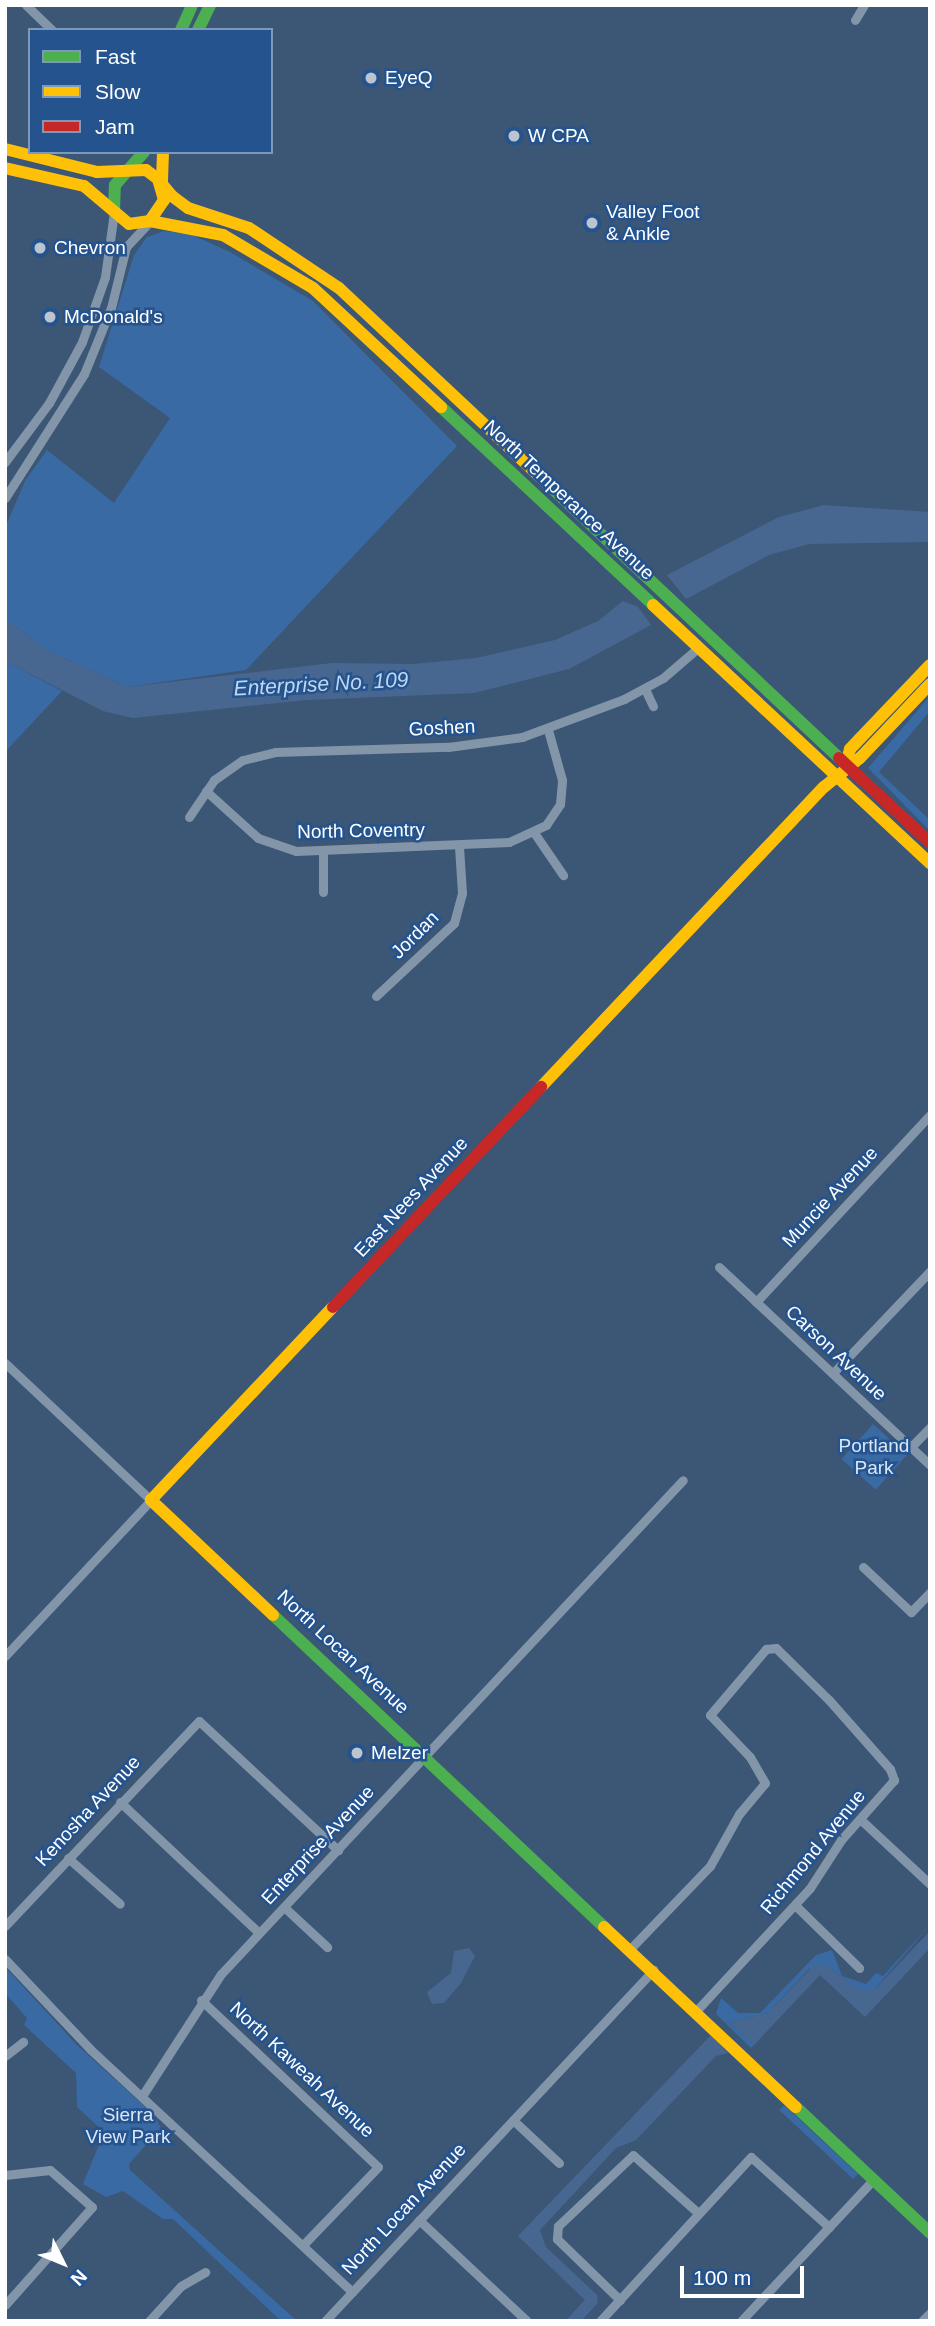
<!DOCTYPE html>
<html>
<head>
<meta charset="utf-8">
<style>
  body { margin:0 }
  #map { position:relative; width:935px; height:2326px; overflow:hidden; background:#3c5676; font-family:Arial,sans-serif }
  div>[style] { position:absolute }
  .green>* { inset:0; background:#396aa4; transform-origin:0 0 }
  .water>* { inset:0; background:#476790 }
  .street>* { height:9px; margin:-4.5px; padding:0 4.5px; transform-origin:4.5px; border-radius:4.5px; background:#8396a9 }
  .fast>* { height:12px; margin:-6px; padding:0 6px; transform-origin:6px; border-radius:6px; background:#4caf50 }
  .slow>* { height:12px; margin:-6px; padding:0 6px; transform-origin:6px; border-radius:6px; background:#ffc107 }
  .jam>* { height:12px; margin:-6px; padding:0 6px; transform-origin:6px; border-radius:6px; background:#c62828 }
  .dots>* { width:19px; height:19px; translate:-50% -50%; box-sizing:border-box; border:4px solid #24538e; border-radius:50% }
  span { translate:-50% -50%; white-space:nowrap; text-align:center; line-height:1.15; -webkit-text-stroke:5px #24538e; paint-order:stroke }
  .poi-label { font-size:19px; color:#fff }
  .left { translate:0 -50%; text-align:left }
  .street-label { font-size:19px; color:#fff }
  .park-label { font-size:19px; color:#d9e7f8 }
  .water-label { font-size:21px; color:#c0d7f2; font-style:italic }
  .frame { position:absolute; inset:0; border:7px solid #fff; pointer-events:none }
  .legend { position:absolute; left:28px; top:28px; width:245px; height:126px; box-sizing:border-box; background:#24538e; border:2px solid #7c98bb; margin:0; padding:9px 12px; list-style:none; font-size:21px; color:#fff }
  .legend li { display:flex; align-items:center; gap:14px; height:35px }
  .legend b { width:35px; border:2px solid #7c98bb }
  .north { position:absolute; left:28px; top:2228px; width:70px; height:70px; -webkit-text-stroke:5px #24538e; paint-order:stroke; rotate:133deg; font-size:19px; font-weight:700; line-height:28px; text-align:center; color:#fff }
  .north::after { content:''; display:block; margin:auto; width:24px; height:32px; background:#fff; clip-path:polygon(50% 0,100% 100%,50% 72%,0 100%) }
  .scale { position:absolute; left:680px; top:2266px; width:124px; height:32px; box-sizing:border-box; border:4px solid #fff; border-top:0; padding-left:9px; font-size:21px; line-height:24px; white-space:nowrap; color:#fff; -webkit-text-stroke:5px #24538e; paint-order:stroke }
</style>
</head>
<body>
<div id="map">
  <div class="green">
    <i style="clip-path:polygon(164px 231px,190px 234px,230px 252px,313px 301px,457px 446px,246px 670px,127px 687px,48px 651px,5px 619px,5px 528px,25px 481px,47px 450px,114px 503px,170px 418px,99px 367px,134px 255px,147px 237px)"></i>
    <i style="clip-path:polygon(5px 661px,62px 691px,5px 752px)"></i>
    <i style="clip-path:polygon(930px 696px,930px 711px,879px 772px,930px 820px,930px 831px,868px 768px)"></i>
    <i style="left:873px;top:1424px;width:46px;height:47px;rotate:42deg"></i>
    <i style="clip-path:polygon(930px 1925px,875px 1989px,857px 1989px,828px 1966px,809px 1969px,768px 2013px,730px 2022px,754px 2045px,751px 2048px,716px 2014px,721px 1998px,738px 2013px,760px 2013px,816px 1955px,832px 1950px,842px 1976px,866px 1984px,876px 1973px,883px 1976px)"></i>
    <i style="clip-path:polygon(5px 1967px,77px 2045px,153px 2114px,161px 2128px,129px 2164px,130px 2170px,297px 2321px,281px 2321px,173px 2219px,163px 2219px,123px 2191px,106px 2197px,83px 2184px,104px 2132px,77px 2107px,76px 2073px,24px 2025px,27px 2018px,5px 1993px)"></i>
    <i style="left:784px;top:2105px;width:101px;height:7px;rotate:43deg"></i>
  </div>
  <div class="water">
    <i style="clip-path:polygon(824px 505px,930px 512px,930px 542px,809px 544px,769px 555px,686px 599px,667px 575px,779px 517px)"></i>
    <i style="clip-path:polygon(623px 601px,638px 607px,651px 625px,569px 669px,474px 693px,307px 700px,133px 718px,103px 711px,5px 661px,5px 619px,48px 651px,127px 687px,332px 663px,413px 664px,476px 658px,555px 640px,598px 621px)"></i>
    <i style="clip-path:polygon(930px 1931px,930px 1948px,865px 2017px,820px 1975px,754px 2045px,730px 2022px,768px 2013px,815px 1964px,828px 1966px,857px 1989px,875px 1989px)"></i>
    <i style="clip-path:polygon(469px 1948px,475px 1956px,461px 1983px,444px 2003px,432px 2004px,427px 1992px,451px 1973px,454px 1951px)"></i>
    <i style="clip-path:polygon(711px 2035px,728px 2053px,716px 2056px,636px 2140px,616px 2148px,540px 2230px,546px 2247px,597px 2295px,598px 2303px,581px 2321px,565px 2321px,585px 2300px,518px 2236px)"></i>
  </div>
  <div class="street">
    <i style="left:26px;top:5px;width:36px;rotate:44deg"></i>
    <i style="left:855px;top:20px;width:17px;rotate:-59deg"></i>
    <i style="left:5px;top:462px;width:74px;rotate:-53.3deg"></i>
    <i style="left:49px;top:403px;width:69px;rotate:-61.6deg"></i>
    <i style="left:82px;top:342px;width:69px;rotate:-70.5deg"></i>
    <i style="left:105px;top:277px;width:66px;rotate:-82.1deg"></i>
    <i style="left:5px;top:498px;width:147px;rotate:-57.5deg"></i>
    <i style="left:84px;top:374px;width:71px;rotate:-67.8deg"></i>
    <i style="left:111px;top:308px;width:63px;rotate:-76.2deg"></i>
    <i style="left:126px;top:247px;width:35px;rotate:-47deg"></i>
    <i style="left:645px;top:689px;width:19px;rotate:65deg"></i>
    <i style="left:206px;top:791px;width:70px;rotate:42.1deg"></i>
    <i style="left:258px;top:838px;width:40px;rotate:18.9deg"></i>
    <i style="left:296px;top:851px;width:213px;rotate:-2.4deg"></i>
    <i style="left:509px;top:842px;width:41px;rotate:-24.7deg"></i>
    <i style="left:546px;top:825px;width:25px;rotate:-56deg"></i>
    <i style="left:560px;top:804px;width:24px;rotate:-85deg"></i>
    <i style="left:562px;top:780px;width:52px;rotate:-105.6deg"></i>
    <i style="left:189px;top:817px;width:45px;rotate:-56deg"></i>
    <i style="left:214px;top:780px;width:35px;rotate:-35deg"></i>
    <i style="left:243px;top:760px;width:33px;rotate:-14deg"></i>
    <i style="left:275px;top:752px;width:173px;rotate:-1.7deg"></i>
    <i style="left:448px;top:747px;width:75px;rotate:-7.7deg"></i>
    <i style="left:522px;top:737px;width:109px;rotate:-20.4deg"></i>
    <i style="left:624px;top:699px;width:44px;rotate:-28.3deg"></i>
    <i style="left:663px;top:678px;width:48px;rotate:-40.7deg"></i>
    <i style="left:535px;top:834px;width:50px;rotate:55.7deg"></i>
    <i style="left:323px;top:850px;width:42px;rotate:90deg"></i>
    <i style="left:376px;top:996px;width:107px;rotate:-43.1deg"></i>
    <i style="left:454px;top:923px;width:31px;rotate:-75deg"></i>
    <i style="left:462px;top:893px;width:46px;rotate:-93.7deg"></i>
    <i style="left:719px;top:1267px;width:289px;rotate:43.2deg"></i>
    <i style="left:756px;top:1302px;width:255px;rotate:-47.1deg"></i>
    <i style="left:5px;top:1363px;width:200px;rotate:43.2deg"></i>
    <i style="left:151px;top:1500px;width:214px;rotate:133.1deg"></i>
    <i style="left:833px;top:1373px;width:141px;rotate:-46.4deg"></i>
    <i style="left:911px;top:1447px;width:28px;rotate:-46deg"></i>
    <i style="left:863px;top:1567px;width:66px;rotate:43.2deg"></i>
    <i style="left:911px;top:1612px;width:28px;rotate:-46deg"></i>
    <i style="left:120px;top:1802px;width:191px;rotate:43.3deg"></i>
    <i style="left:860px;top:1819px;width:96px;rotate:42.9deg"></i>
    <i style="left:68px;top:1858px;width:69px;rotate:41.5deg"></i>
    <i style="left:795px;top:1905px;width:90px;rotate:44.5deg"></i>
    <i style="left:284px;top:1907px;width:59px;rotate:42.9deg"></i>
    <i style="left:5px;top:1926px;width:282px;rotate:-46.6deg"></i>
    <i style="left:199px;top:1721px;width:190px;rotate:42.9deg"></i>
    <i style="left:631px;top:1948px;width:114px;rotate:-46.1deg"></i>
    <i style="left:710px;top:1866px;width:60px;rotate:-60.9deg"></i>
    <i style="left:739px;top:1814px;width:40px;rotate:-50deg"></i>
    <i style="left:765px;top:1783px;width:30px;rotate:-120deg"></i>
    <i style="left:750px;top:1757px;width:58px;rotate:-133.6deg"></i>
    <i style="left:710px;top:1715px;width:87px;rotate:-49.7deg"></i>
    <i style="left:766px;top:1649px;width:10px;rotate:-6deg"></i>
    <i style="left:776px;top:1648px;width:74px;rotate:44.5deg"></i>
    <i style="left:829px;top:1700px;width:92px;rotate:48.5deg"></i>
    <i style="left:890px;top:1769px;width:12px;rotate:70deg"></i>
    <i style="left:894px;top:1780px;width:80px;rotate:131.5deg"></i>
    <i style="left:841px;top:1840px;width:57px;rotate:122.9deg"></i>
    <i style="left:810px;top:1888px;width:168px;rotate:132.8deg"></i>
    <i style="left:5px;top:1959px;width:125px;rotate:46.6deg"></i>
    <i style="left:91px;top:2050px;width:356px;rotate:42.8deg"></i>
    <i style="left:201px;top:2000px;width:243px;rotate:43.3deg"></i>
    <i style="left:378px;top:2167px;width:108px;rotate:133.9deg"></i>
    <i style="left:5px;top:2056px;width:23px;rotate:-38deg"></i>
    <i style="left:142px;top:2096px;width:145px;rotate:-57.1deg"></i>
    <i style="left:221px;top:1974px;width:676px;rotate:-46.92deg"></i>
    <i style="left:513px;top:2120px;width:63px;rotate:43.1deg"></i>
    <i style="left:5px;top:2175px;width:45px;rotate:-6.3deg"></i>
    <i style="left:50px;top:2170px;width:56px;rotate:41.4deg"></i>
    <i style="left:92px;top:2207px;width:131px;rotate:131.6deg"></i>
    <i style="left:419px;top:2220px;width:148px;rotate:43.1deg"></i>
    <i style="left:620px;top:2300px;width:88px;rotate:-135.9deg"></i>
    <i style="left:557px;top:2239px;width:13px;rotate:-86deg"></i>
    <i style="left:558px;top:2226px;width:103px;rotate:-43.4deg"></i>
    <i style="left:633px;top:2155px;width:87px;rotate:41.7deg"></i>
    <i style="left:149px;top:2321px;width:47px;rotate:-47.6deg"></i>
    <i style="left:181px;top:2286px;width:28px;rotate:-30deg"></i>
    <i style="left:325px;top:2321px;width:481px;rotate:-46.9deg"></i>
    <i style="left:600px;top:2321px;width:223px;rotate:-47.4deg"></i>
    <i style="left:751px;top:2157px;width:105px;rotate:41.9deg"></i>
    <i style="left:741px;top:2321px;width:193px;rotate:-46.9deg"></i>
    <i style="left:922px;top:2321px;width:11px;rotate:-45deg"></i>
  </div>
  <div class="fast">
    <i style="left:181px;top:30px;width:27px;rotate:-66deg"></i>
    <i style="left:198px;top:30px;width:28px;rotate:-64deg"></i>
    <i style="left:114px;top:211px;width:26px;rotate:-88deg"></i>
    <i style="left:115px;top:185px;width:44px;rotate:-48.7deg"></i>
    <i style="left:441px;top:407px;width:290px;rotate:43deg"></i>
    <i style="left:539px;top:476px;width:412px;rotate:43.2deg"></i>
    <i style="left:273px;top:1615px;width:455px;rotate:43.3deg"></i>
    <i style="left:796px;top:2107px;width:184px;rotate:43.2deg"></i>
  </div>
  <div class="slow">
    <i style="left:5px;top:149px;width:95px;rotate:14deg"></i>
    <i style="left:97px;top:172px;width:49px;rotate:-2.3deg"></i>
    <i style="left:146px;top:170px;width:15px;rotate:37deg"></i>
    <i style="left:158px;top:179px;width:22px;rotate:74deg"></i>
    <i style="left:164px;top:200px;width:25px;rotate:124deg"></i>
    <i style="left:150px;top:221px;width:21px;rotate:172deg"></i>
    <i style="left:129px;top:224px;width:59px;rotate:-139.8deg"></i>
    <i style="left:84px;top:186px;width:81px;rotate:-167.2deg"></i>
    <i style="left:163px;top:152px;width:32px;rotate:92deg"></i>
    <i style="left:162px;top:184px;width:16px;rotate:50deg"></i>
    <i style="left:172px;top:196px;width:20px;rotate:37deg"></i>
    <i style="left:188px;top:208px;width:64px;rotate:18.2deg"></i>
    <i style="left:249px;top:228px;width:108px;rotate:33.7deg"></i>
    <i style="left:339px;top:288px;width:274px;rotate:43.2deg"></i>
    <i style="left:150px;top:221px;width:74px;rotate:10.9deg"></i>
    <i style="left:223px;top:235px;width:104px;rotate:30.5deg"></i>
    <i style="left:313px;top:288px;width:175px;rotate:42.9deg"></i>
    <i style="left:653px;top:605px;width:379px;rotate:43deg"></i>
    <i style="left:846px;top:765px;width:16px;rotate:-76deg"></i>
    <i style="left:850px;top:749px;width:116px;rotate:-46.4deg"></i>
    <i style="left:541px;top:1087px;width:412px;rotate:-46.7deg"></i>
    <i style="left:824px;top:787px;width:46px;rotate:-38.9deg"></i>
    <i style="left:860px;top:758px;width:102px;rotate:-46.6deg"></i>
    <i style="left:273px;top:1615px;width:168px;rotate:-136.7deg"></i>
    <i style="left:151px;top:1500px;width:265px;rotate:-46.7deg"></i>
    <i style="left:604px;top:1927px;width:263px;rotate:43.2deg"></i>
  </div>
  <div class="jam">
    <i style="left:839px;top:758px;width:125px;rotate:43deg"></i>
    <i style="left:333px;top:1307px;width:303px;rotate:-46.6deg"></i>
  </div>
  <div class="dots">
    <i style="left:371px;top:78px;background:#bbc4cf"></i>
    <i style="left:514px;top:136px;background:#bbc4cf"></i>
    <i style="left:592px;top:223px;background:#bbc4cf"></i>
    <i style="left:40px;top:248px;background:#bbc4cf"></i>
    <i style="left:50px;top:317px;background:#bbc4cf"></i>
    <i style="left:357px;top:1753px;background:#bbc4cf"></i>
  </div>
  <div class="poi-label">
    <span class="left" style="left:385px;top:78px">EyeQ</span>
    <span class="left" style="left:528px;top:136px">W CPA</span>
    <span class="left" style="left:606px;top:223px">Valley Foot<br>&amp; Ankle</span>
    <span class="left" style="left:54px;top:248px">Chevron</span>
    <span class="left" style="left:64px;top:317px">McDonald's</span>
    <span class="left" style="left:371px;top:1753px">Melzer</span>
  </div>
  <div class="street-label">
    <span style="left:569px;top:500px;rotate:43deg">North Temperance Avenue</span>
    <span style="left:442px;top:728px;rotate:-3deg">Goshen</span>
    <span style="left:361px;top:831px;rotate:-1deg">North Coventry</span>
    <span style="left:415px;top:935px;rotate:-45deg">Jordan</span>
    <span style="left:411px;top:1197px;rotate:-47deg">East Nees Avenue</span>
    <span style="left:830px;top:1197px;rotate:-47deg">Muncie Avenue</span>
    <span style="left:836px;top:1353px;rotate:43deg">Carson Avenue</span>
    <span style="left:343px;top:1652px;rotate:43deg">North Locan Avenue</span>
    <span style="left:88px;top:1811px;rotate:-47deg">Kenosha Avenue</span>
    <span style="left:318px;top:1845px;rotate:-47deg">Enterprise Avenue</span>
    <span style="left:813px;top:1852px;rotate:-51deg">Richmond Avenue</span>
    <span style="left:302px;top:2070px;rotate:43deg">North Kaweah Avenue</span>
    <span style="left:404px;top:2209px;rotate:-47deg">North Locan Avenue</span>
  </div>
  <div class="park-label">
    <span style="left:874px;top:1457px">Portland<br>Park</span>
    <span style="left:128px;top:2126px">Sierra<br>View Park</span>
  </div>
  <div class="water-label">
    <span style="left:321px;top:684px;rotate:-3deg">Enterprise No. 109</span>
  </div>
  <div class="frame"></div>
  <ul class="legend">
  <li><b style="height:9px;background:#4caf50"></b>Fast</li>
  <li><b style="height:9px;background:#ffc107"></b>Slow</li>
  <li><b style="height:9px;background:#c62828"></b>Jam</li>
  </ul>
  <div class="north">N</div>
  <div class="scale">100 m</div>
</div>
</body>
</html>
